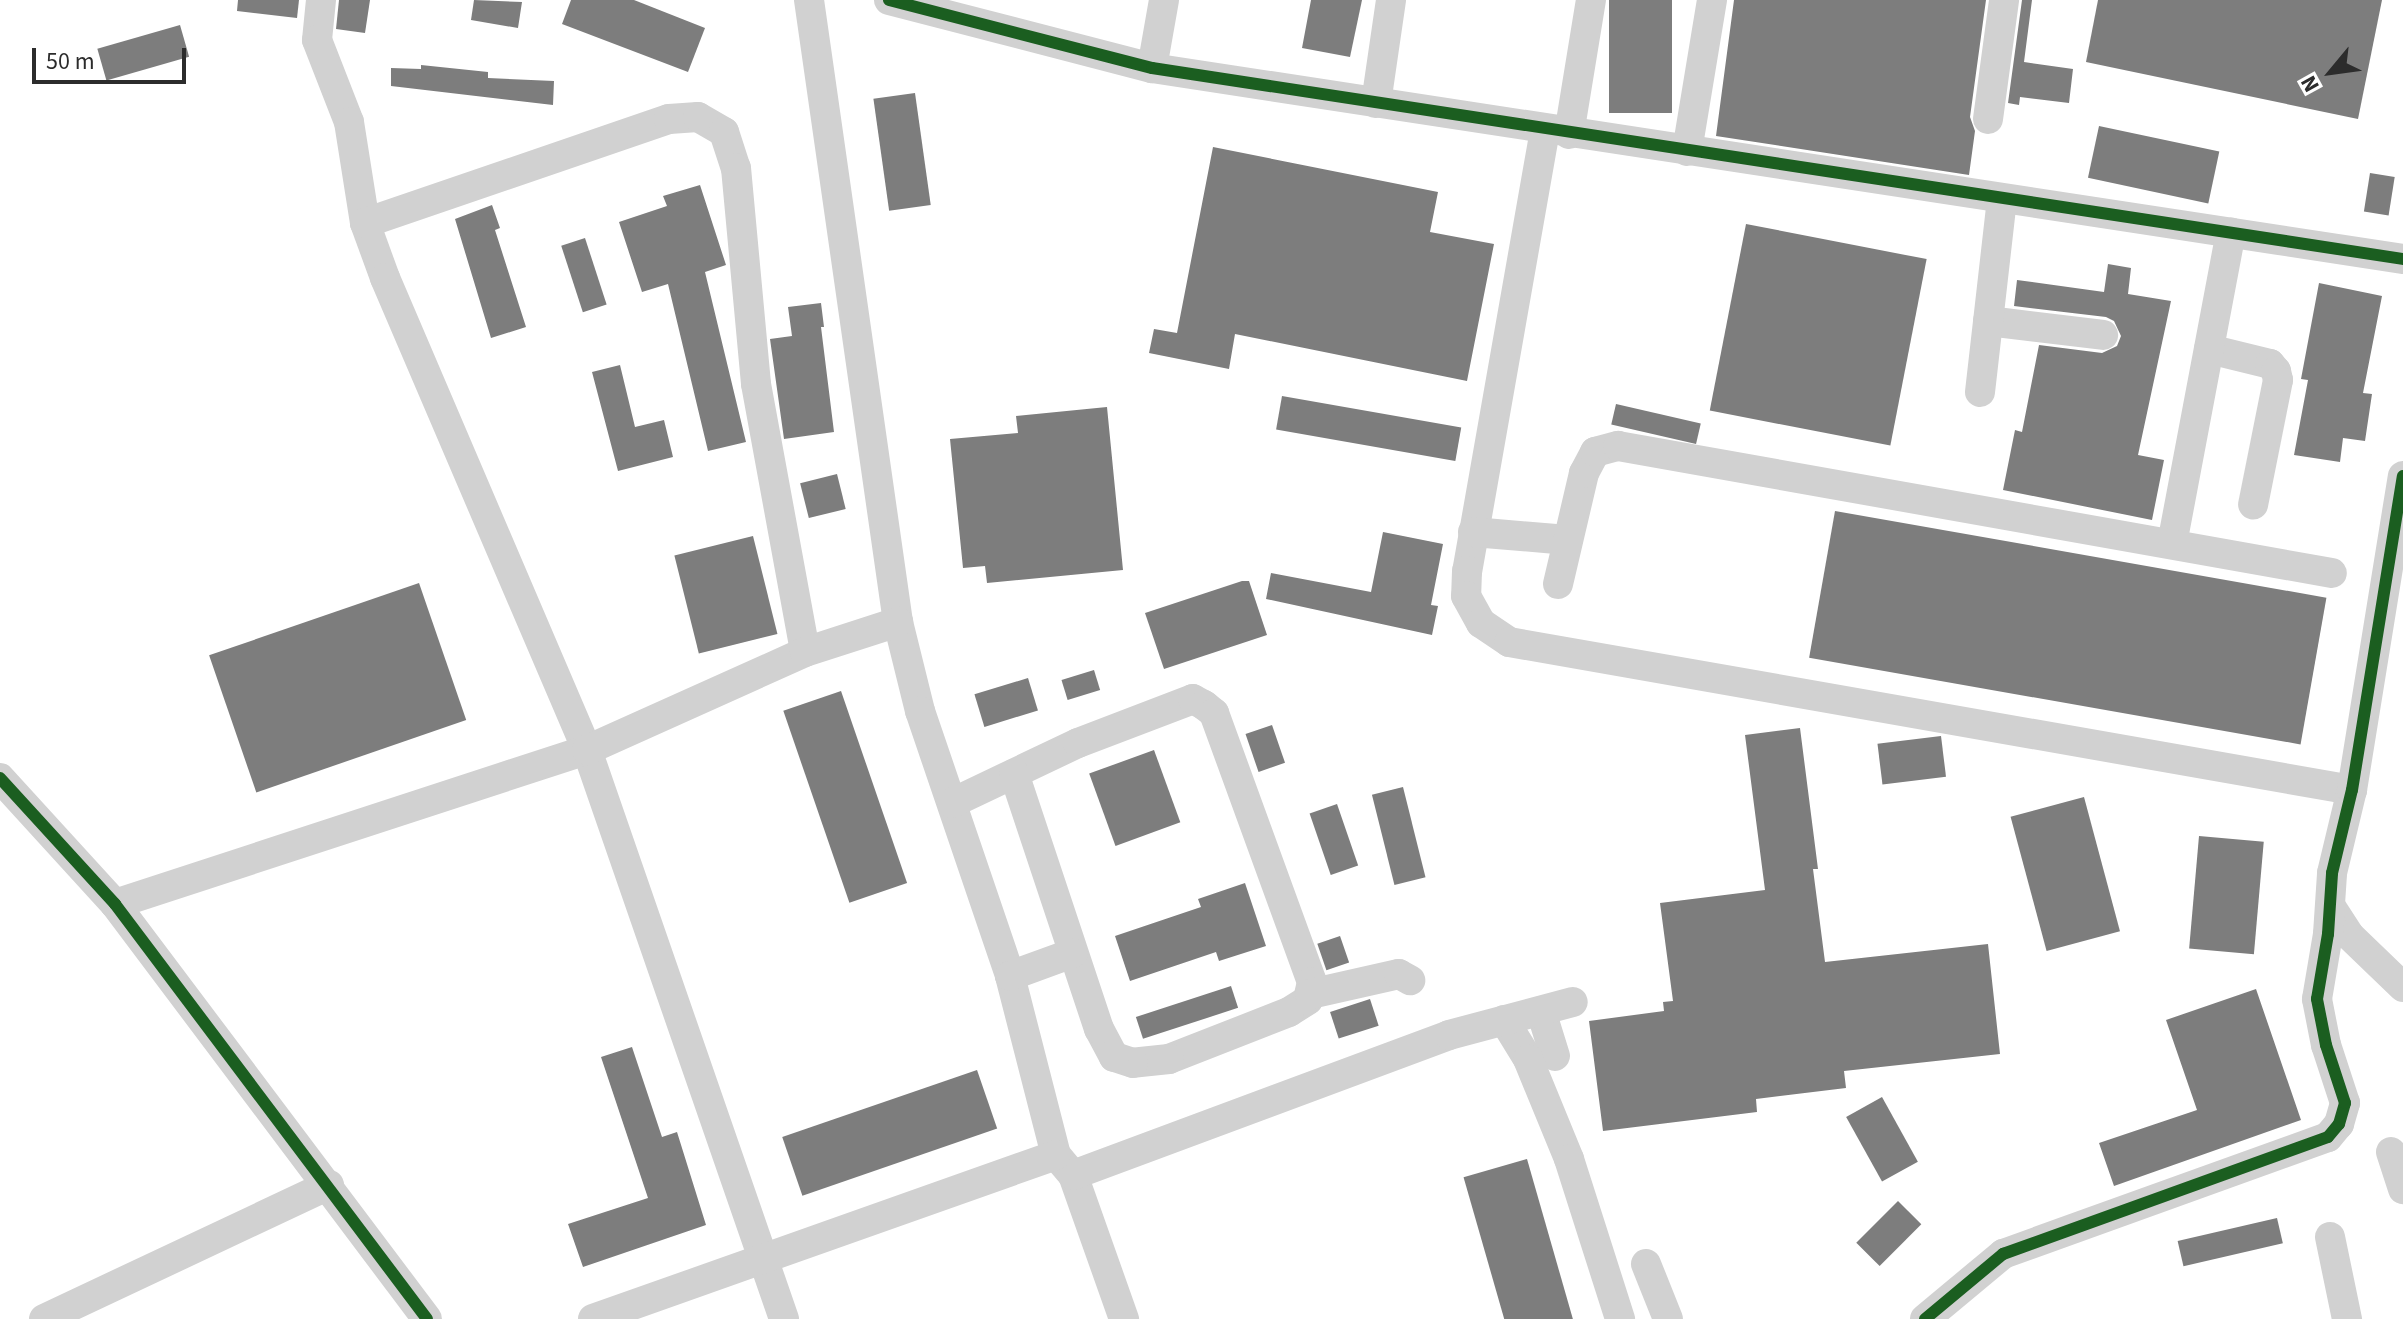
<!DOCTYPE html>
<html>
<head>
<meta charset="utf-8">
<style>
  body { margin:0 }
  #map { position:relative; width:2403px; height:1319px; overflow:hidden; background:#fff; font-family:"Source Sans 3",sans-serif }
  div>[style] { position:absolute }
  .building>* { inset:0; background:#7d7d7d; transform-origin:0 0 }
  .minor>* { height:30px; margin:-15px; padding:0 15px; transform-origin:15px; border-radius:15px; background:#d1d1d1 }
  .cycleway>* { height:12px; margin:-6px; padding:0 6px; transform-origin:6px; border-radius:6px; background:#1b5e20 }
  span { translate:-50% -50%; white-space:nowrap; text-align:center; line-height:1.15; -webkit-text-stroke:8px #fff; paint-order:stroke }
  .north { position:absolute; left:2291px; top:32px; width:80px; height:80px; -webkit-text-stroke:6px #fff; paint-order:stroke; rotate:241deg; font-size:22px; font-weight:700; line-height:32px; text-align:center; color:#2c2c2c }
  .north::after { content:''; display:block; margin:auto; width:28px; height:36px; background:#2c2c2c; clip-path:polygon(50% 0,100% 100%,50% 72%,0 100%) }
  .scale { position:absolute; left:32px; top:48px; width:154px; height:36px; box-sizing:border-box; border:4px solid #2c2c2c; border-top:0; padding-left:10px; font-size:24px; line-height:28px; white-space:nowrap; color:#2c2c2c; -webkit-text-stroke:6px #fff; paint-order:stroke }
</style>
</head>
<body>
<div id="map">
  <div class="building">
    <i style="clip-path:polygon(238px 0,299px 0,297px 18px,237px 11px)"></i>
    <i style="clip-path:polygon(339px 0,370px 0,365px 33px,336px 29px)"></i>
    <i style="clip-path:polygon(474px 0,522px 2px,518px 28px,471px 20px)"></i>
    <i style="clip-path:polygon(571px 0,634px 0,705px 28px,688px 72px,562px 24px)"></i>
    <i style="clip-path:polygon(1311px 0,1362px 0,1350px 57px,1302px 48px)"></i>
    <i style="left:1609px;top:0;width:63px;height:113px"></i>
    <i style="clip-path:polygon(1734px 0,1986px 0,1970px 117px,1975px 131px,1969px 175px,1716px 136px)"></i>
    <i style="clip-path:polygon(2022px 0,2032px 0,2024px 62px,2073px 69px,2069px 103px,2020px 97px,2019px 105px,2008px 103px)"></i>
    <i style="clip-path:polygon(2098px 0,2382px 0,2358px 119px,2086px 62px)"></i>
    <i style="left:180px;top:25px;width:33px;height:86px;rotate:74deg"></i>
    <i style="clip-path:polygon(421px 65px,488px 72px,488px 78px,554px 81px,553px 105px,391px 86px,391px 68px,421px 69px)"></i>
    <i style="left:915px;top:93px;width:113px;height:42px;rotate:82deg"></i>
    <i style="left:2099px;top:126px;width:123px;height:53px;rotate:12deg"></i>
    <i style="clip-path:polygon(1213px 147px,1438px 192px,1430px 232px,1494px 244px,1467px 381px,1235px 334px,1229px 369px,1149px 353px,1154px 329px,1177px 333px)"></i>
    <i style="left:2370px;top:173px;width:25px;height:39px;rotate:9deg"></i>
    <i style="clip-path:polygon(700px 185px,726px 265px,705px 272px,746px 442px,708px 451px,668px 284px,642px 292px,619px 222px,667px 206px,663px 196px)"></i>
    <i style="clip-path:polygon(492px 205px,500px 228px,495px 230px,526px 327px,491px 338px,455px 219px)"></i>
    <i style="left:1746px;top:224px;width:184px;height:190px;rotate:11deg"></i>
    <i style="left:585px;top:238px;width:70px;height:25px;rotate:72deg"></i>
    <i style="clip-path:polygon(2108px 264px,2131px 268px,2128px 294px,2171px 301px,2138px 455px,2164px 460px,2152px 520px,2003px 490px,2015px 430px,2022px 432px,2039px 345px,2102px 353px,2117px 346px,2121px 336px,2114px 321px,2106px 317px,2014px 306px,2017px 280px,2104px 292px)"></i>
    <i style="clip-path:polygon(2319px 283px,2382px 296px,2363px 393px,2372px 394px,2365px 441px,2343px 438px,2340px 462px,2294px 455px,2308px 380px,2301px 379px)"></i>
    <i style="clip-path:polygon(821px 303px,824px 327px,821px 327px,834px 432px,784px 439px,770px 339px,792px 336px,788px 307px)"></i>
    <i style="clip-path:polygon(620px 365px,635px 427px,664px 420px,673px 457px,618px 471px,592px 372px)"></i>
    <i style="left:1282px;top:396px;width:182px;height:34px;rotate:10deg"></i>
    <i style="left:1616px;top:404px;width:87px;height:21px;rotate:13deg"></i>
    <i style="clip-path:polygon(1107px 407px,1123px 570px,987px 583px,985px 566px,963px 568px,950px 439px,1018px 433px,1016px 416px)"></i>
    <i style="left:837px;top:474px;width:36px;height:38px;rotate:76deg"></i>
    <i style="left:1835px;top:511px;width:499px;height:149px;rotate:10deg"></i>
    <i style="clip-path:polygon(1383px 532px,1443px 544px,1431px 605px,1438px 606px,1432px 635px,1266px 599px,1271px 573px,1371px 592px)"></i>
    <i style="left:753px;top:536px;width:101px;height:81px;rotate:76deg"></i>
    <i style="clip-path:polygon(1242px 581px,1249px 581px,1267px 635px,1164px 669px,1145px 613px)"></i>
    <i style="left:419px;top:583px;width:145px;height:222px;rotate:71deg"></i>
    <i style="left:1094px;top:670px;width:21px;height:34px;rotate:73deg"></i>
    <i style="left:1028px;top:678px;width:34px;height:56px;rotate:73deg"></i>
    <i style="left:841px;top:691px;width:203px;height:61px;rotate:71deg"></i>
    <i style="left:1272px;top:725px;width:40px;height:28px;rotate:71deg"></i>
    <i style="clip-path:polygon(1800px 728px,1818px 869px,1813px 869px,1825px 962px,1988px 944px,2000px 1054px,1844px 1071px,1846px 1088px,1756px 1099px,1757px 1112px,1603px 1131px,1589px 1021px,1664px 1011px,1663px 1002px,1673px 1001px,1660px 903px,1765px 890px,1745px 735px)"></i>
    <i style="left:1941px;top:736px;width:41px;height:64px;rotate:83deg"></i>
    <i style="left:1154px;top:750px;width:77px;height:69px;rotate:70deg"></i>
    <i style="left:1403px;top:787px;width:93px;height:32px;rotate:76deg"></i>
    <i style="left:2084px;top:797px;width:139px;height:76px;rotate:75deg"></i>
    <i style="left:1337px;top:804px;width:65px;height:29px;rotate:71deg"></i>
    <i style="left:2199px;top:836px;width:65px;height:113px;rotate:5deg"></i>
    <i style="clip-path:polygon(1245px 883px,1266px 946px,1219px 961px,1216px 952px,1130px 981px,1115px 936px,1201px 907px,1198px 899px)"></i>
    <i style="left:1340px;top:936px;width:28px;height:24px;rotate:71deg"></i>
    <i style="left:1231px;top:986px;width:23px;height:100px;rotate:72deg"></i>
    <i style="clip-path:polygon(2256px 989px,2301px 1120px,2114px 1186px,2099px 1143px,2197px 1110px,2166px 1020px)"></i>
    <i style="left:1370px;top:999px;width:28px;height:42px;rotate:72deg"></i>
    <i style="clip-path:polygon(632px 1047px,662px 1137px,677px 1132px,706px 1225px,583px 1267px,568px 1224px,648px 1198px,601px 1057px)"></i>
    <i style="left:977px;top:1070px;width:62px;height:206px;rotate:71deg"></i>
    <i style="left:1882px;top:1097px;width:74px;height:41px;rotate:61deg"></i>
    <i style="left:1527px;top:1159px;width:167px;height:66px;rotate:74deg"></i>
    <i style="left:1898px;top:1201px;width:33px;height:59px;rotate:45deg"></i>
    <i style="left:2277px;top:1218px;width:26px;height:102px;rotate:77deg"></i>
  </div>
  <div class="minor">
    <i style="left:321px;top:0;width:40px;rotate:95.7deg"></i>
    <i style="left:317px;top:40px;width:88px;rotate:68.7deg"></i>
    <i style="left:349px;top:122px;width:102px;rotate:81deg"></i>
    <i style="left:365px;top:223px;width:59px;rotate:70deg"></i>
    <i style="left:385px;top:278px;width:513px;rotate:66.83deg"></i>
    <i style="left:587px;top:750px;width:602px;rotate:70.9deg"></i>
    <i style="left:809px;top:0;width:628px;rotate:81.86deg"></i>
    <i style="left:898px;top:622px;width:92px;rotate:76.1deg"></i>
    <i style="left:920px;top:711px;width:280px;rotate:71.2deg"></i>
    <i style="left:1010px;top:976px;width:185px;rotate:75.6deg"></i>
    <i style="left:1056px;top:1155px;width:26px;rotate:50deg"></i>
    <i style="left:1073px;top:1175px;width:153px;rotate:70.5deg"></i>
    <i style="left:889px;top:0;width:272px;rotate:14.5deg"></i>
    <i style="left:1152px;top:68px;width:1265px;rotate:8.68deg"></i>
    <i style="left:1152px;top:68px;width:69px;rotate:-80deg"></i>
    <i style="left:1376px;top:103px;width:104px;rotate:-81.7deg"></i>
    <i style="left:1988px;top:119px;width:120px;rotate:-82.3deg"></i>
    <i style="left:1545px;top:130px;width:448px;rotate:100deg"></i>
    <i style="left:1467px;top:571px;width:25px;rotate:92deg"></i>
    <i style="left:1466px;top:596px;width:31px;rotate:61deg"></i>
    <i style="left:1481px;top:623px;width:34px;rotate:34deg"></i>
    <i style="left:1509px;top:642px;width:856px;rotate:9.96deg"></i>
    <i style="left:1569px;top:134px;width:136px;rotate:-80.7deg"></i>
    <i style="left:1687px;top:151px;width:153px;rotate:-80.6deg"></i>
    <i style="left:365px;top:223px;width:321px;rotate:-18.9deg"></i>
    <i style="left:669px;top:119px;width:29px;rotate:-4deg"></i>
    <i style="left:698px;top:117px;width:30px;rotate:30deg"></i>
    <i style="left:724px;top:132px;width:38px;rotate:72deg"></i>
    <i style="left:736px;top:168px;width:217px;rotate:84.7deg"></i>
    <i style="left:756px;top:384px;width:272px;rotate:79.6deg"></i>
    <i style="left:1988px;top:321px;width:116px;rotate:6.9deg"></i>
    <i style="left:2209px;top:349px;width:63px;rotate:13.8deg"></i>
    <i style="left:2270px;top:364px;width:9px;rotate:49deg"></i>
    <i style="left:2276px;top:371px;width:9px;rotate:77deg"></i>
    <i style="left:2278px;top:380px;width:127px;rotate:101.3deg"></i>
    <i style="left:1980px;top:392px;width:194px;rotate:-83.5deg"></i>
    <i style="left:1473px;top:532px;width:95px;rotate:4.8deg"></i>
    <i style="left:2172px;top:544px;width:317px;rotate:-79.3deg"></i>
    <i style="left:1558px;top:584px;width:114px;rotate:-76.8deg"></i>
    <i style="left:1584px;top:473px;width:24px;rotate:-62deg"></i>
    <i style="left:1595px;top:452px;width:24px;rotate:-15deg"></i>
    <i style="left:1618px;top:446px;width:725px;rotate:10.09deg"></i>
    <i style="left:0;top:778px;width:171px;rotate:47.6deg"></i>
    <i style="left:115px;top:904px;width:519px;rotate:53.06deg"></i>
    <i style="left:952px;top:803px;width:140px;rotate:-25.5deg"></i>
    <i style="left:1078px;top:743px;width:123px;rotate:-20.9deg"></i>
    <i style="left:1193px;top:699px;width:13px;rotate:29deg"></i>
    <i style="left:1204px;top:705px;width:13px;rotate:39deg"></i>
    <i style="left:1214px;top:713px;width:286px;rotate:70deg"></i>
    <i style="left:1312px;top:982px;width:18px;rotate:103deg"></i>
    <i style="left:1308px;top:1000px;width:22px;rotate:148deg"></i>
    <i style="left:1289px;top:1012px;width:129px;rotate:158.6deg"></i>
    <i style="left:1169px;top:1059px;width:36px;rotate:174deg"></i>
    <i style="left:1133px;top:1063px;width:20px;rotate:-162deg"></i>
    <i style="left:1114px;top:1057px;width:32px;rotate:-118deg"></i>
    <i style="left:1099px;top:1029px;width:269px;rotate:-108.4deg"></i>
    <i style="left:115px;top:904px;width:496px;rotate:-18.1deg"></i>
    <i style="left:587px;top:750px;width:239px;rotate:-24.2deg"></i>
    <i style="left:805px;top:652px;width:98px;rotate:-17.9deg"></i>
    <i style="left:2331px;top:907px;width:33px;rotate:57deg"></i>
    <i style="left:2349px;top:935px;width:75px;rotate:43.9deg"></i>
    <i style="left:1010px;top:976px;width:67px;rotate:-20.1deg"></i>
    <i style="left:1310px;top:994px;width:91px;rotate:-12.7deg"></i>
    <i style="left:1399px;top:974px;width:13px;rotate:29deg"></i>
    <i style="left:1541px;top:1011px;width:47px;rotate:72.7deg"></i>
    <i style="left:1504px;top:1020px;width:46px;rotate:58.4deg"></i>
    <i style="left:1528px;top:1059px;width:108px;rotate:67.7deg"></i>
    <i style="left:1569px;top:1159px;width:168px;rotate:72.3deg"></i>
    <i style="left:2391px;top:1152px;width:39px;rotate:72deg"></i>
    <i style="left:1073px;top:1175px;width:401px;rotate:-20.4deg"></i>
    <i style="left:1449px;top:1035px;width:128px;rotate:-14.9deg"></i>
    <i style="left:2330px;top:1237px;width:84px;rotate:78.3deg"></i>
    <i style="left:1646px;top:1264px;width:59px;rotate:68.2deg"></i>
    <i style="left:44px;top:1319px;width:315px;rotate:-25.2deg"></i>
    <i style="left:593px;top:1319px;width:491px;rotate:-19.5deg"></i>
    <i style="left:1925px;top:1319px;width:102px;rotate:-39.8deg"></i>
    <i style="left:2003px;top:1254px;width:345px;rotate:-19.8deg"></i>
    <i style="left:2328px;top:1137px;width:17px;rotate:-50deg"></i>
    <i style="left:2339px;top:1124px;width:22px;rotate:-74deg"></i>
    <i style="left:2345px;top:1103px;width:61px;rotate:-108.1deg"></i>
    <i style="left:2326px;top:1045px;width:47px;rotate:-101.1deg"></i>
    <i style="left:2317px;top:999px;width:66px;rotate:-80.4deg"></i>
    <i style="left:2328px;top:934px;width:61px;rotate:-86.2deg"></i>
    <i style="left:2332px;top:873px;width:85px;rotate:-76.5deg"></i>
    <i style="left:2352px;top:790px;width:318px;rotate:-80.8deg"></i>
  </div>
  <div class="cycleway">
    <i style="left:889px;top:0;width:272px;rotate:14.5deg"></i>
    <i style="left:1152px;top:68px;width:1265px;rotate:8.68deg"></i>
    <i style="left:0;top:778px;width:171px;rotate:47.6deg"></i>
    <i style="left:115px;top:904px;width:519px;rotate:53.06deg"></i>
    <i style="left:1925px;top:1319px;width:102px;rotate:-39.8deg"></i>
    <i style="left:2003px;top:1254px;width:345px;rotate:-19.8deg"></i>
    <i style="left:2328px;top:1137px;width:17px;rotate:-50deg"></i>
    <i style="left:2339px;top:1124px;width:22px;rotate:-74deg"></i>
    <i style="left:2345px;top:1103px;width:61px;rotate:-108.1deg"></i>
    <i style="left:2326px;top:1045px;width:47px;rotate:-101.1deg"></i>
    <i style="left:2317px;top:999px;width:66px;rotate:-80.4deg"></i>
    <i style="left:2328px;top:934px;width:61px;rotate:-86.2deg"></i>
    <i style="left:2332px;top:873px;width:85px;rotate:-76.5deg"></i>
    <i style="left:2352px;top:790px;width:318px;rotate:-80.8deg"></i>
  </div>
  <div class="north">N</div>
  <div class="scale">50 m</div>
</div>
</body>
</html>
